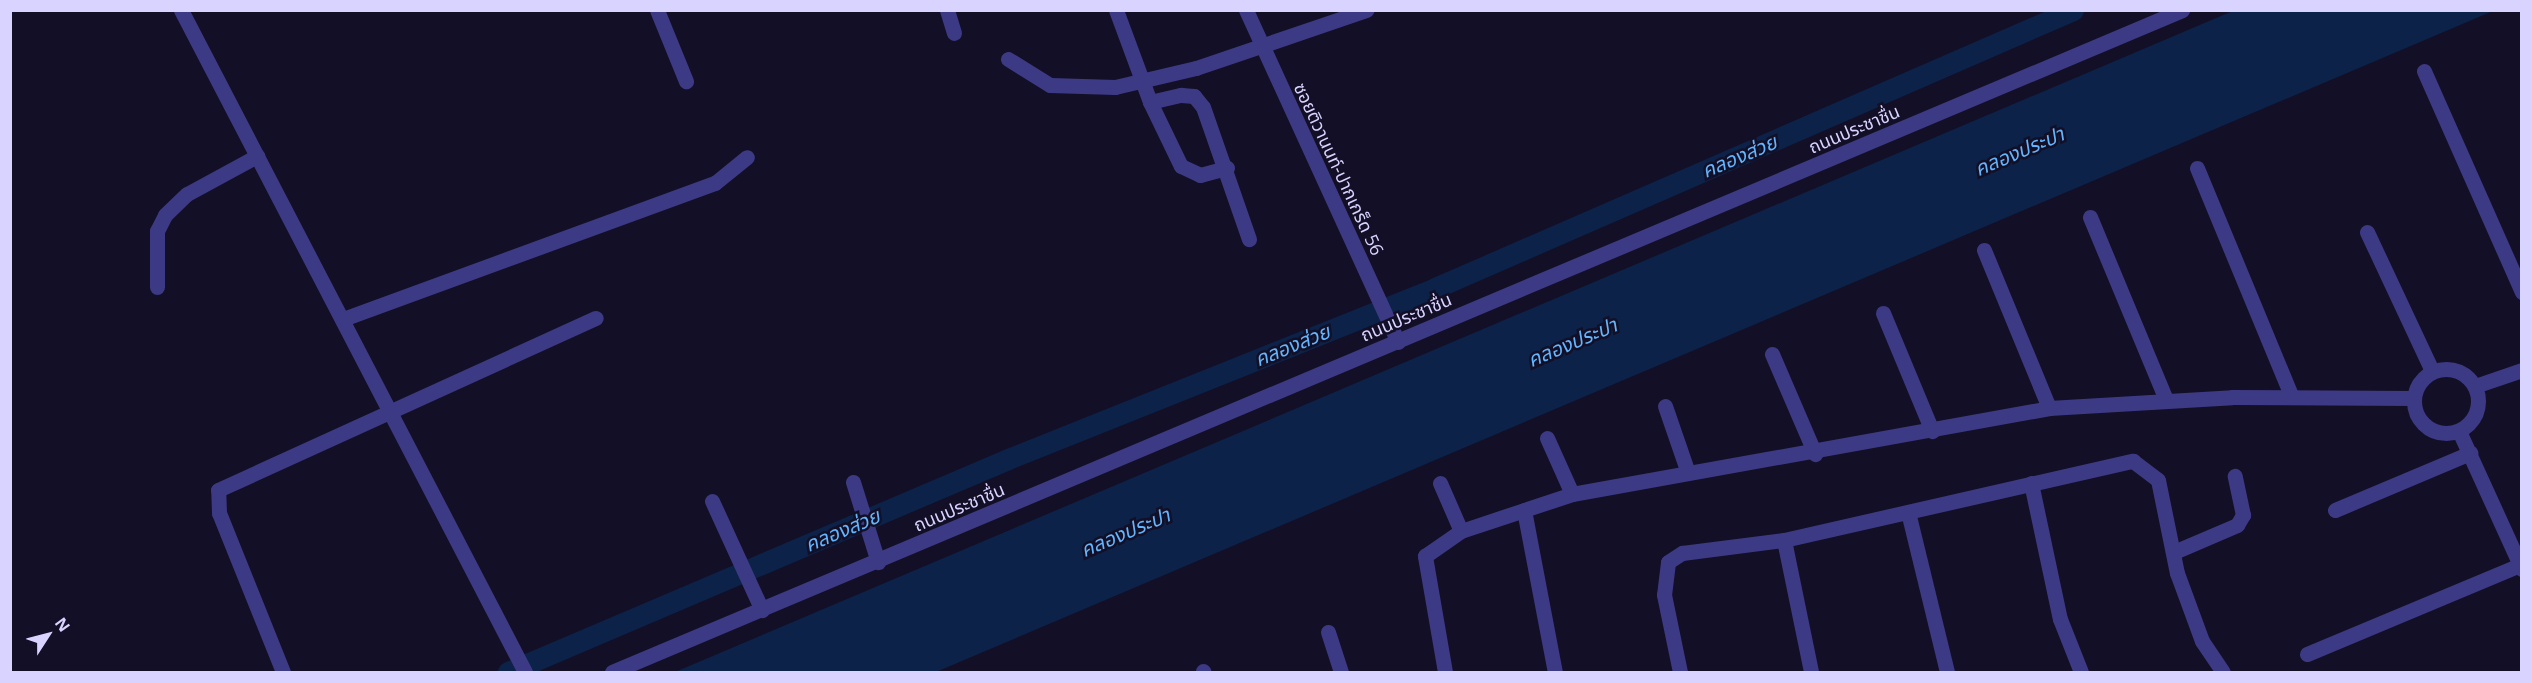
<!DOCTYPE html>
<html>
<head>
<meta charset="utf-8">
<style>
  body { margin:0 }
  #map { position:relative; width:2532px; height:683px; overflow:hidden; background:#130f26; font-family:"Open Sans","Noto Sans Thai",sans-serif }
  div>[style] { position:absolute }
  .water>* { inset:0; background:#0c2248 }
  .canal>* { height:21px; margin:-10.5px; padding:0 10.5px; transform-origin:10.5px; border-radius:10.5px; background:#0c2248 }
  .minor>* { height:15px; margin:-7.5px; padding:0 7.5px; transform-origin:7.5px; border-radius:7.5px; background:#3d3a85 }
  .minor>.ring { margin:-7.5px; padding:0; box-sizing:content-box; background:none; border:15px solid #3d3a85; border-radius:50% }
  span { translate:-50% -50%; white-space:nowrap; text-align:center; line-height:1.15; -webkit-text-stroke:5px #130f26; paint-order:stroke }
  .street-label { font-size:18px; color:#d9d4ff }
  .water-label { font-size:20px; color:#62b6ff; font-style:italic }
  .frame { position:absolute; inset:0; border:12px solid #d9d4ff; pointer-events:none }
  .north { position:absolute; left:18px; top:605px; width:60px; height:60px; -webkit-text-stroke:4px #130f26; paint-order:stroke; rotate:54deg; font-size:16px; font-weight:700; line-height:24px; text-align:center; color:#d9d4ff }
  .north::after { content:''; display:block; margin:auto; width:21px; height:27px; background:#d9d4ff; clip-path:polygon(50% 0,100% 100%,50% 72%,0 100%) }
</style>
</head>
<body>
<div id="map">
  <div class="water">
    <i style="clip-path:polygon(2235px 10px,2493px 11px,936px 672px,675px 672px)"></i>
  </div>
  <div class="canal">
    <i style="left:508px;top:672px;width:543px;rotate:-23.07deg"></i>
    <i style="left:1008px;top:459px;width:460px;rotate:-21.8deg"></i>
    <i style="left:1435px;top:288px;width:696px;rotate:-23.54deg"></i>
  </div>
  <div class="minor">
    <i style="left:181px;top:10px;width:746px;rotate:62.54deg"></i>
    <i style="left:657px;top:10px;width:77px;rotate:67.8deg"></i>
    <i style="left:947px;top:10px;width:24px;rotate:73deg"></i>
    <i style="left:1116px;top:10px;width:98px;rotate:69.7deg"></i>
    <i style="left:1150px;top:102px;width:71px;rotate:64.2deg"></i>
    <i style="left:1181px;top:166px;width:21px;rotate:25deg"></i>
    <i style="left:1200px;top:175px;width:28px;rotate:-15deg"></i>
    <i style="left:1246px;top:10px;width:365px;rotate:65.4deg"></i>
    <i style="left:1008px;top:59px;width:49px;rotate:31.8deg"></i>
    <i style="left:1050px;top:85px;width:65px;rotate:1.8deg"></i>
    <i style="left:1115px;top:87px;width:83px;rotate:-13.2deg"></i>
    <i style="left:1196px;top:68px;width:180px;rotate:-18.8deg"></i>
    <i style="left:2424px;top:71px;width:242px;rotate:66.1deg"></i>
    <i style="left:1150px;top:102px;width:32px;rotate:-13deg"></i>
    <i style="left:1181px;top:95px;width:13px;rotate:4deg"></i>
    <i style="left:1194px;top:96px;width:14px;rotate:51deg"></i>
    <i style="left:1203px;top:107px;width:140px;rotate:70.8deg"></i>
    <i style="left:2197px;top:168px;width:246px;rotate:67.5deg"></i>
    <i style="left:2090px;top:217px;width:198px;rotate:67.4deg"></i>
    <i style="left:2367px;top:232px;width:153px;rotate:64.9deg"></i>
    <i style="left:1984px;top:250px;width:171px;rotate:67.6deg"></i>
    <i style="left:157px;top:287px;width:56px;rotate:-90deg"></i>
    <i style="left:157px;top:231px;width:18px;rotate:-63deg"></i>
    <i style="left:165px;top:215px;width:30px;rotate:-44deg"></i>
    <i style="left:187px;top:194px;width:80px;rotate:-28.5deg"></i>
    <i style="left:1883px;top:313px;width:128px;rotate:67.4deg"></i>
    <i style="left:343px;top:319px;width:396px;rotate:-20.1deg"></i>
    <i style="left:715px;top:183px;width:41px;rotate:-39.1deg"></i>
    <i style="left:1772px;top:354px;width:109px;rotate:66.7deg"></i>
    <i class="ring" style="left:2414px;top:369px;width:49px;height:49px"></i>
    <i style="left:2475px;top:386px;width:50px;rotate:-18.8deg"></i>
    <i style="left:1665px;top:406px;width:68px;rotate:71deg"></i>
    <i style="left:2459px;top:431px;width:152px;rotate:65.5deg"></i>
    <i style="left:1547px;top:438px;width:61px;rotate:65.9deg"></i>
    <i style="left:853px;top:482px;width:84px;rotate:72.6deg"></i>
    <i style="left:1440px;top:483px;width:52px;rotate:66.4deg"></i>
    <i style="left:2031px;top:483px;width:139px;rotate:78deg"></i>
    <i style="left:2060px;top:619px;width:57px;rotate:68.4deg"></i>
    <i style="left:712px;top:501px;width:120px;rotate:65.4deg"></i>
    <i style="left:1524px;top:510px;width:165px;rotate:79.2deg"></i>
    <i style="left:2335px;top:510px;width:147px;rotate:-22.9deg"></i>
    <i style="left:1908px;top:512px;width:165px;rotate:76.3deg"></i>
    <i style="left:1784px;top:540px;width:135px;rotate:78.4deg"></i>
    <i style="left:2174px;top:552px;width:69px;rotate:-23.2deg"></i>
    <i style="left:2237px;top:525px;width:12px;rotate:-59deg"></i>
    <i style="left:2243px;top:515px;width:40px;rotate:-102deg"></i>
    <i style="left:1328px;top:632px;width:42px;rotate:72deg"></i>
    <i style="left:2307px;top:654px;width:231px;rotate:-22.7deg"></i>
    <i style="left:1203px;top:671px;width:1px;rotate:45deg"></i>
    <i style="left:283px;top:672px;width:171px;rotate:-111.9deg"></i>
    <i style="left:219px;top:513px;width:23px;rotate:-92deg"></i>
    <i style="left:218px;top:490px;width:415px;rotate:-24.5deg"></i>
    <i style="left:612px;top:672px;width:1704px;rotate:-22.86deg"></i>
    <i style="left:1445px;top:672px;width:118px;rotate:-99.8deg"></i>
    <i style="left:1425px;top:556px;width:44px;rotate:-34.8deg"></i>
    <i style="left:1461px;top:531px;width:117px;rotate:-18.4deg"></i>
    <i style="left:1572px;top:494px;width:485px;rotate:-10.2deg"></i>
    <i style="left:2049px;top:408px;width:183px;rotate:-3.4deg"></i>
    <i style="left:2232px;top:397px;width:182px;rotate:0.3deg"></i>
    <i style="left:1680px;top:672px;width:79px;rotate:-101.7deg"></i>
    <i style="left:1664px;top:595px;width:33px;rotate:-83deg"></i>
    <i style="left:1668px;top:562px;width:17px;rotate:-33deg"></i>
    <i style="left:1682px;top:553px;width:103px;rotate:-7.3deg"></i>
    <i style="left:1784px;top:540px;width:358px;rotate:-12.8deg"></i>
    <i style="left:2133px;top:461px;width:31px;rotate:37deg"></i>
    <i style="left:2158px;top:480px;width:95px;rotate:78.5deg"></i>
    <i style="left:2177px;top:573px;width:72px;rotate:69.8deg"></i>
    <i style="left:2202px;top:641px;width:37px;rotate:56deg"></i>
  </div>
  <div class="street-label">
    <span style="left:1854px;top:129px;rotate:-23deg">ถนนประชาชื่น</span>
    <span style="left:1339px;top:169px;rotate:65deg">ซอยติวานนท์-ปากเกร็ด 56</span>
    <span style="left:1406px;top:317px;rotate:-23deg">ถนนประชาชื่น</span>
    <span style="left:959px;top:507px;rotate:-23deg">ถนนประชาชื่น</span>
  </div>
  <div class="water-label">
    <span style="left:2019px;top:151px;rotate:-23deg">คลองประปา</span>
    <span style="left:1739px;top:156px;rotate:-23deg">คลองส่วย</span>
    <span style="left:1572px;top:342px;rotate:-23deg">คลองประปา</span>
    <span style="left:1292px;top:345px;rotate:-22deg">คลองส่วย</span>
    <span style="left:842px;top:530px;rotate:-23deg">คลองส่วย</span>
    <span style="left:1125px;top:532px;rotate:-23deg">คลองประปา</span>
  </div>
  <div class="frame"></div>
  <div class="north">N</div>
</div>
</body>
</html>
